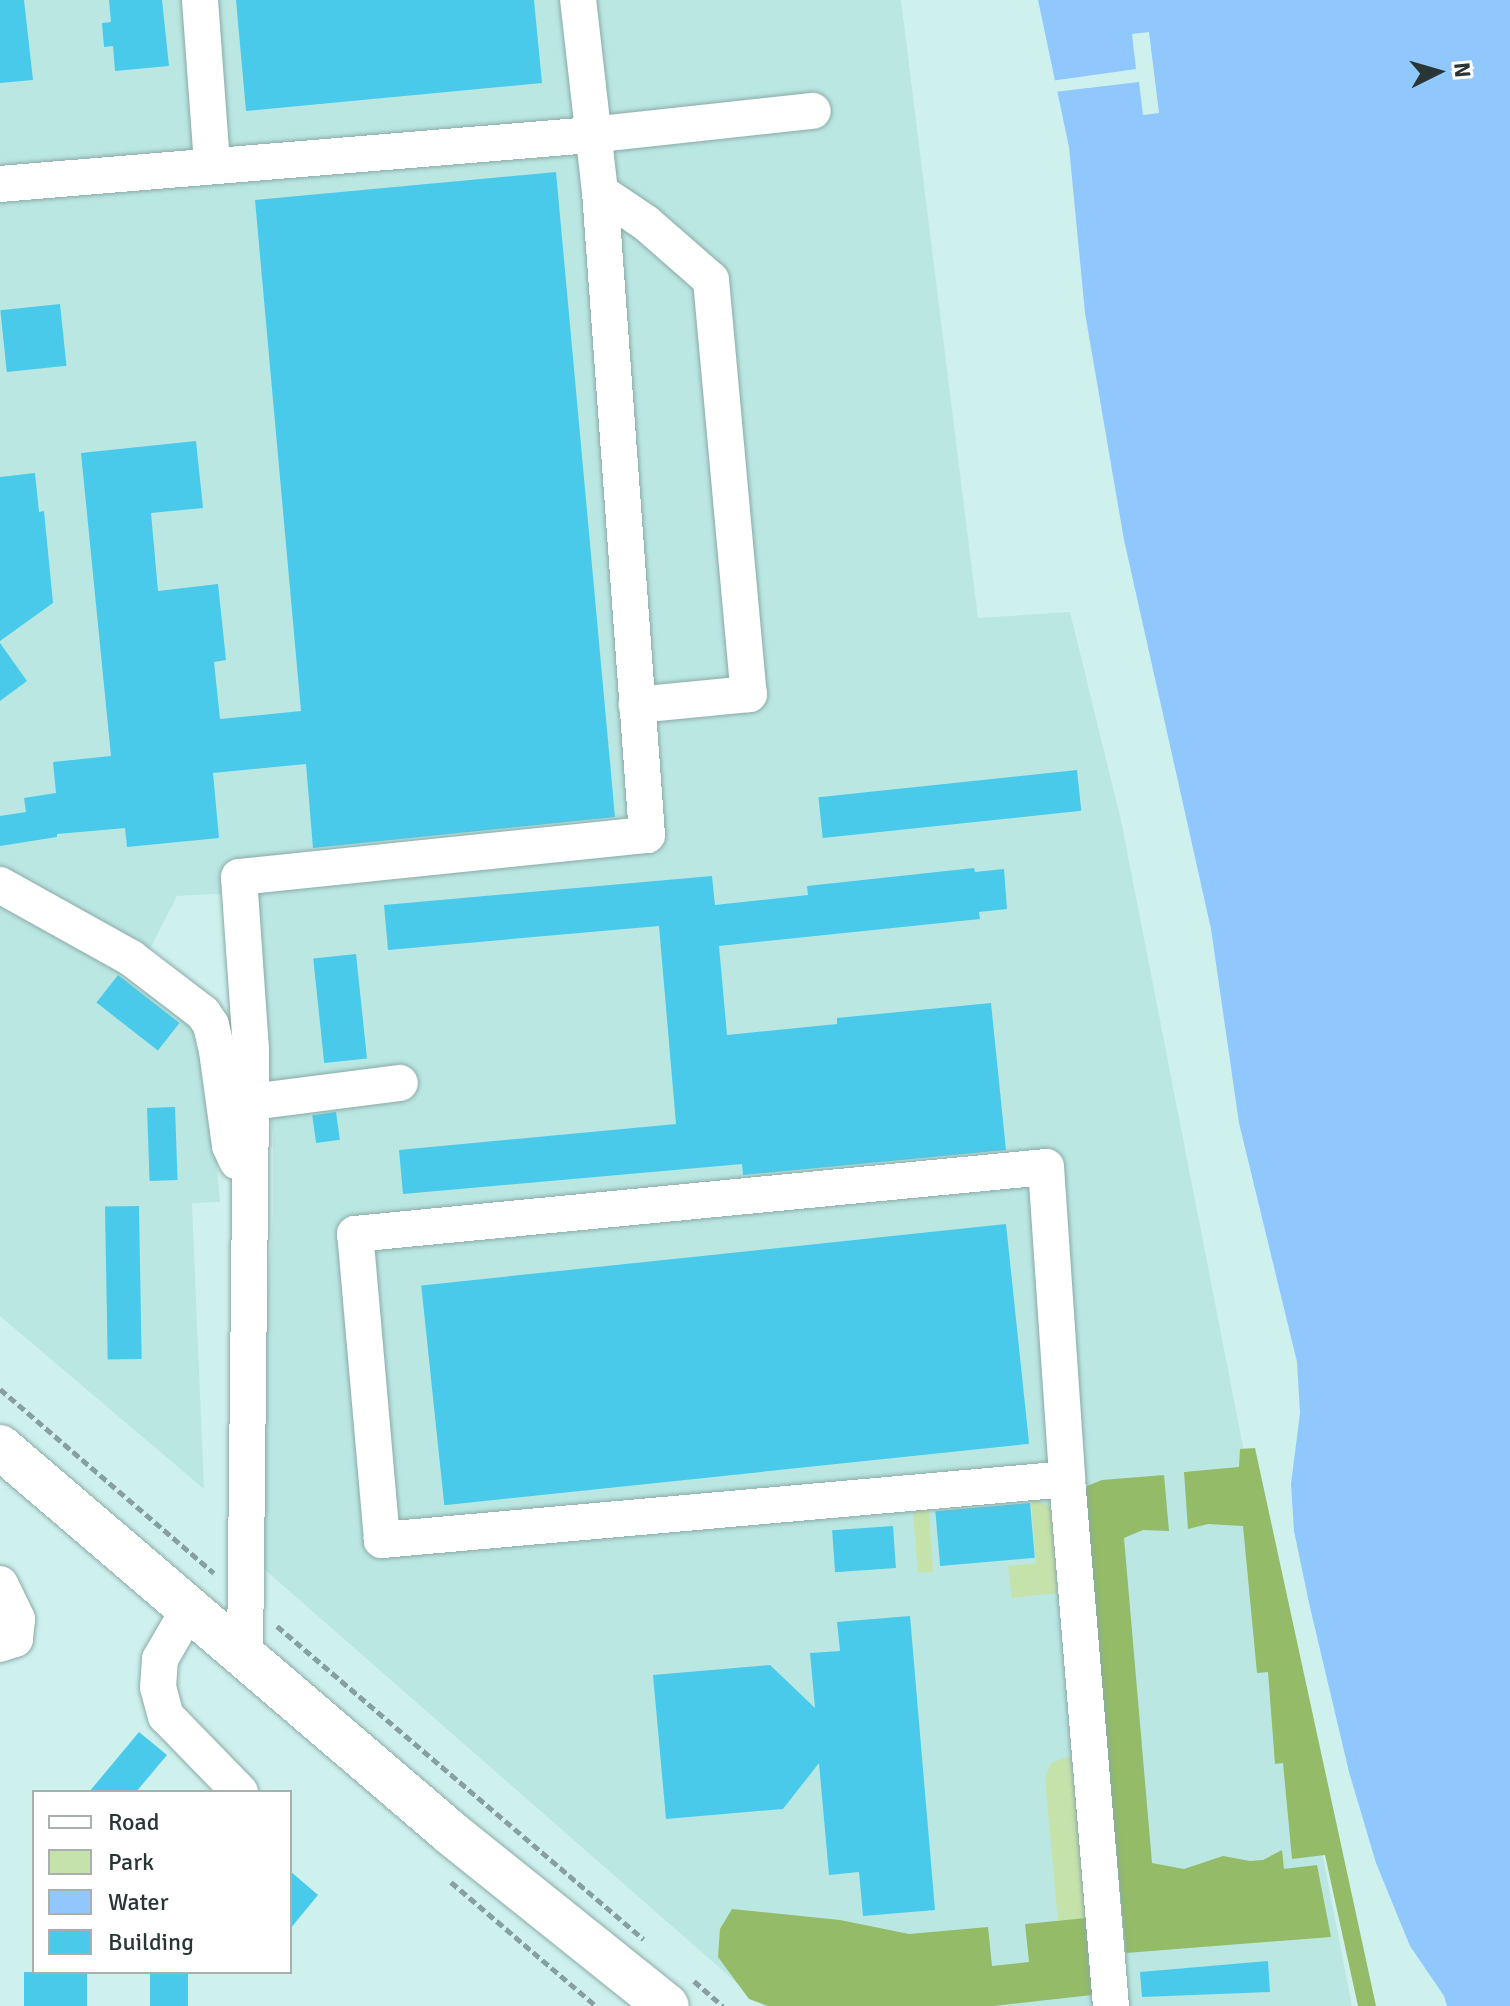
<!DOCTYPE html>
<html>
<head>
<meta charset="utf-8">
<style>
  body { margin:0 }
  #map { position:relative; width:1510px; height:2006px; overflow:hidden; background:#cff1ee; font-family:Signika,sans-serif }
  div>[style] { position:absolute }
  .built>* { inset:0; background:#bbe7e2 }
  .green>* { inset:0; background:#c6e2ab }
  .forest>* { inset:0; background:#93bb68 }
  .water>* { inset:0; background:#90c8fd }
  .pier>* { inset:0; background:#cff1ee }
  .building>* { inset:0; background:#4acaeb; transform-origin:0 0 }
  .path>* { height:5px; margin-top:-2.5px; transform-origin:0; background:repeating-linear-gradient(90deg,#87a09e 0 8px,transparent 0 12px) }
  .roads { filter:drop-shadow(0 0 2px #8aaaa7) drop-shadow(0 0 2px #8aaaa7) }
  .minor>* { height:36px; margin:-18px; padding:0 18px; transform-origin:18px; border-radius:18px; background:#fff }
  .major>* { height:44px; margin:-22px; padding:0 22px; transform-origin:22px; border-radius:22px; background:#fff }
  span { translate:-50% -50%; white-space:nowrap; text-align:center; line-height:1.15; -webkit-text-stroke:7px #fff; paint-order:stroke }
  .legend { position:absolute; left:32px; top:1790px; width:260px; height:184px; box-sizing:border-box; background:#fff; border:2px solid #a9afae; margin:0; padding:10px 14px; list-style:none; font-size:24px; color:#293635 }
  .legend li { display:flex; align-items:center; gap:16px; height:40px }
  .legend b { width:40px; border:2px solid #a9afae }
  .north { position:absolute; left:1398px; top:32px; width:80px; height:80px; -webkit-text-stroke:6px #fff; paint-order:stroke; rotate:85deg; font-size:22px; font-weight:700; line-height:32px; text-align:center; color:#293635 }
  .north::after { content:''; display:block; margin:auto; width:28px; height:36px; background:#293635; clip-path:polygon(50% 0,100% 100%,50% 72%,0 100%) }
</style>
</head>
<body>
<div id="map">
  <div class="built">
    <i style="clip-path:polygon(0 0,901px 0,978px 618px,1070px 612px,1121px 820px,1352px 2006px,763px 2006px,255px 1561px,258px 1438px,273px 1214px,273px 1137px,249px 892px,177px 896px,136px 976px,206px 1042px,220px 1202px,192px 1203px,204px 1489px,0 1316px)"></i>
  </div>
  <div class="green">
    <i style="clip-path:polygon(1031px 1497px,1056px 1510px,1067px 1592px,1012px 1598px,1008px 1566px,1036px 1563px,1031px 1501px,929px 1509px,933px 1572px,918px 1573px,912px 1503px)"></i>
    <i style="clip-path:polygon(1068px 1757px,1076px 1760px,1097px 1917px,1058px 1921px,1045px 1779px,1051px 1763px)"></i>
  </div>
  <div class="forest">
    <i style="clip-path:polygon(1255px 1448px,1376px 2006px,1358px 2006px,1325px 1855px,1292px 1859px,1283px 1763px,1275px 1764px,1268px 1672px,1257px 1673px,1243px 1526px,1208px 1524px,1188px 1529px,1184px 1472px,1239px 1467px,1240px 1449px)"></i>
    <i style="clip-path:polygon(1164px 1475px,1169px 1531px,1143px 1530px,1124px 1538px,1152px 1863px,1184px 1869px,1223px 1856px,1250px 1861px,1263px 1860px,1282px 1850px,1284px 1869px,1317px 1865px,1331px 1937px,1126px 1953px,1082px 1500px,1087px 1486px,1102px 1480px)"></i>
    <i style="clip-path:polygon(732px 1909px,840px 1920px,909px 1934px,988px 1927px,992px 1966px,1029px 1962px,1025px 1924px,1097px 1917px,1092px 1995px,993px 2006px,768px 2006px,749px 1999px,718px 1957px,720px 1929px)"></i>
  </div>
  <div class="water">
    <i style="clip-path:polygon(1038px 0,1510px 0,1510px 2006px,1447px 2006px,1444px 1996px,1410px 1946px,1376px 1863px,1349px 1772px,1309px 1603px,1294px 1531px,1291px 1484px,1300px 1413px,1297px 1362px,1239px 1123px,1211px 929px,1124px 540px,1085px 313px,1069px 147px)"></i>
  </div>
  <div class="pier">
    <i style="clip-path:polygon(1149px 32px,1159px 113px,1143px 115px,1139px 82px,1054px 92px,1051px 81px,1136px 69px,1132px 34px)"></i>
  </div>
  <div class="building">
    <i style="clip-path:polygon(0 0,24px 0,33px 80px,0 83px)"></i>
    <i style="clip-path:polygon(109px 0,162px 0,169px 66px,115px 71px,113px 46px,104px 47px,102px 23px,111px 22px)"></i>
    <i style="clip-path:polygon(236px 0,534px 0,542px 83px,246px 111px)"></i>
    <i style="clip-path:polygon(556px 172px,615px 817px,313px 848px,306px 764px,213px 773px,219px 838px,127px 847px,125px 828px,57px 834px,57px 837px,0 846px,0 816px,26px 812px,24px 798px,56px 793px,53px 762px,111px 756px,81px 453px,196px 441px,203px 508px,151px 513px,158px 591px,218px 584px,226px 660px,214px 662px,220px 719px,301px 711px,255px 200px)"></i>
    <i style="left:60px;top:304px;width:62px;height:60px;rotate:84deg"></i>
    <i style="clip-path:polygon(35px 473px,39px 512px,44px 511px,53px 603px,0 641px,0 477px)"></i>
    <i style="clip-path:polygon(0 643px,27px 681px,0 701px)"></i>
    <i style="left:1077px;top:770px;width:41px;height:260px;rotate:84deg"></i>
    <i style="clip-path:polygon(974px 868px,975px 872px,1004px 869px,1007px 909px,979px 912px,980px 919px,719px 946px,727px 1035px,837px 1024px,837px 1018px,991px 1003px,1006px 1150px,743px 1175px,742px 1164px,403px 1194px,399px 1150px,676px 1124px,659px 926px,388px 950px,384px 905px,712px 876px,715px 905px,808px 895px,807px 886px)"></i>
    <i style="left:356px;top:954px;width:105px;height:43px;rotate:84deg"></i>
    <i style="left:118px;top:975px;width:78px;height:35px;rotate:38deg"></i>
    <i style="left:175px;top:1107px;width:73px;height:28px;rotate:88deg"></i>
    <i style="left:336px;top:1112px;width:28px;height:24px;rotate:82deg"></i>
    <i style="left:139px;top:1206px;width:153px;height:34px;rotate:89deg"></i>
    <i style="left:1006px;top:1224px;width:221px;height:588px;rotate:84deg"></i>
    <i style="left:1030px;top:1503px;width:55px;height:95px;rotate:85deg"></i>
    <i style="left:893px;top:1526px;width:42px;height:61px;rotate:86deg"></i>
    <i style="clip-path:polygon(910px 1616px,935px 1910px,863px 1916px,859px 1872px,829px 1875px,819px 1763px,783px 1809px,666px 1819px,653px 1675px,770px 1665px,815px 1708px,810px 1653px,840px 1651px,837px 1622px)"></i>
    <i style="clip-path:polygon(139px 1732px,167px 1755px,136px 1792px,89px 1792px)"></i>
    <i style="clip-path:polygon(290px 1871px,318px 1895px,290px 1929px)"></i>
    <i style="clip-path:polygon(1268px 1961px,1270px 1992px,1142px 1997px,1140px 1972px)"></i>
    <i style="left:24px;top:1972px;width:63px;height:34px"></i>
    <i style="left:150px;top:1972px;width:38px;height:34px"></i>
  </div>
  <div class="path">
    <i style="left:0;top:1389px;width:282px;rotate:40.7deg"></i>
    <i style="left:277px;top:1626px;width:482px;rotate:40.5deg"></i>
    <i style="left:451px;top:1882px;width:191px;rotate:40.5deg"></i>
    <i style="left:694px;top:1981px;width:38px;rotate:41deg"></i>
  </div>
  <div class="roads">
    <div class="minor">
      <i style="left:200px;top:0;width:164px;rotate:85.8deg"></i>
      <i style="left:0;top:184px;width:593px;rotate:-4.74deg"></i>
      <i style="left:591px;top:135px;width:223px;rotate:-6.2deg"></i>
      <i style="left:600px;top:192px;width:55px;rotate:34deg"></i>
      <i style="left:646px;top:223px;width:86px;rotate:41.2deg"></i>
      <i style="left:711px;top:280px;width:416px;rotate:84.8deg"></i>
      <i style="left:749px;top:694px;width:113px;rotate:174.4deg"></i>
      <i style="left:0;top:885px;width:150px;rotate:29.1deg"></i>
      <i style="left:131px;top:958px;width:91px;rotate:37.4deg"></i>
      <i style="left:203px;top:1013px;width:14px;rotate:56deg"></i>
      <i style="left:211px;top:1025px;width:27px;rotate:77deg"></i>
      <i style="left:217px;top:1051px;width:96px;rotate:82.2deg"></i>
      <i style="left:230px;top:1146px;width:17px;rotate:65deg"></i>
      <i style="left:251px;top:1102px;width:53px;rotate:-90deg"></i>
      <i style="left:251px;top:1049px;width:172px;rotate:-94deg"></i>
      <i style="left:239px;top:877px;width:410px;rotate:-5.9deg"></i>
      <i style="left:647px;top:835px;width:645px;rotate:-94.18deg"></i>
      <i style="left:600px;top:192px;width:193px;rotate:-96.5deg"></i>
      <i style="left:1067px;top:1479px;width:688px;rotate:174.91deg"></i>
      <i style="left:382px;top:1540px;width:307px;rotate:-95deg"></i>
      <i style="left:355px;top:1234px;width:694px;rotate:-5.54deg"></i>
      <i style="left:1046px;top:1167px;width:313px;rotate:86.1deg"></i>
      <i style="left:1067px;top:1479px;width:529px;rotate:85.23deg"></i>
      <i style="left:0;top:1584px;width:39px;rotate:64deg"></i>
      <i style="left:17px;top:1619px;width:20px;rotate:96deg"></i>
      <i style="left:15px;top:1639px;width:16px;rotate:162deg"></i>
      <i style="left:189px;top:1609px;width:58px;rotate:120.1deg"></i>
      <i style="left:160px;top:1659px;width:28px;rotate:94deg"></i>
      <i style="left:158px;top:1687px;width:30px;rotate:75deg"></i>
      <i style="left:166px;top:1716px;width:106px;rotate:45.8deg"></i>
      <i style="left:245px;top:1657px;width:555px;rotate:-89.38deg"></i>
      <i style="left:251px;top:1102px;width:150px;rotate:-7.3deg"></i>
    </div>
    <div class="major">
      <i style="left:0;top:1447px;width:595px;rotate:40.57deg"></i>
      <i style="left:452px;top:1834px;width:275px;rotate:38.7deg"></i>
    </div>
  </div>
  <ul class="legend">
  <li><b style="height:10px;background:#fff"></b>Road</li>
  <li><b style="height:22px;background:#c6e2ab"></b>Park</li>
  <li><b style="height:22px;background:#90c8fd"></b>Water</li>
  <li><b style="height:22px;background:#4acaeb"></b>Building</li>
  </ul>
  <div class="north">N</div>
</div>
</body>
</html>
